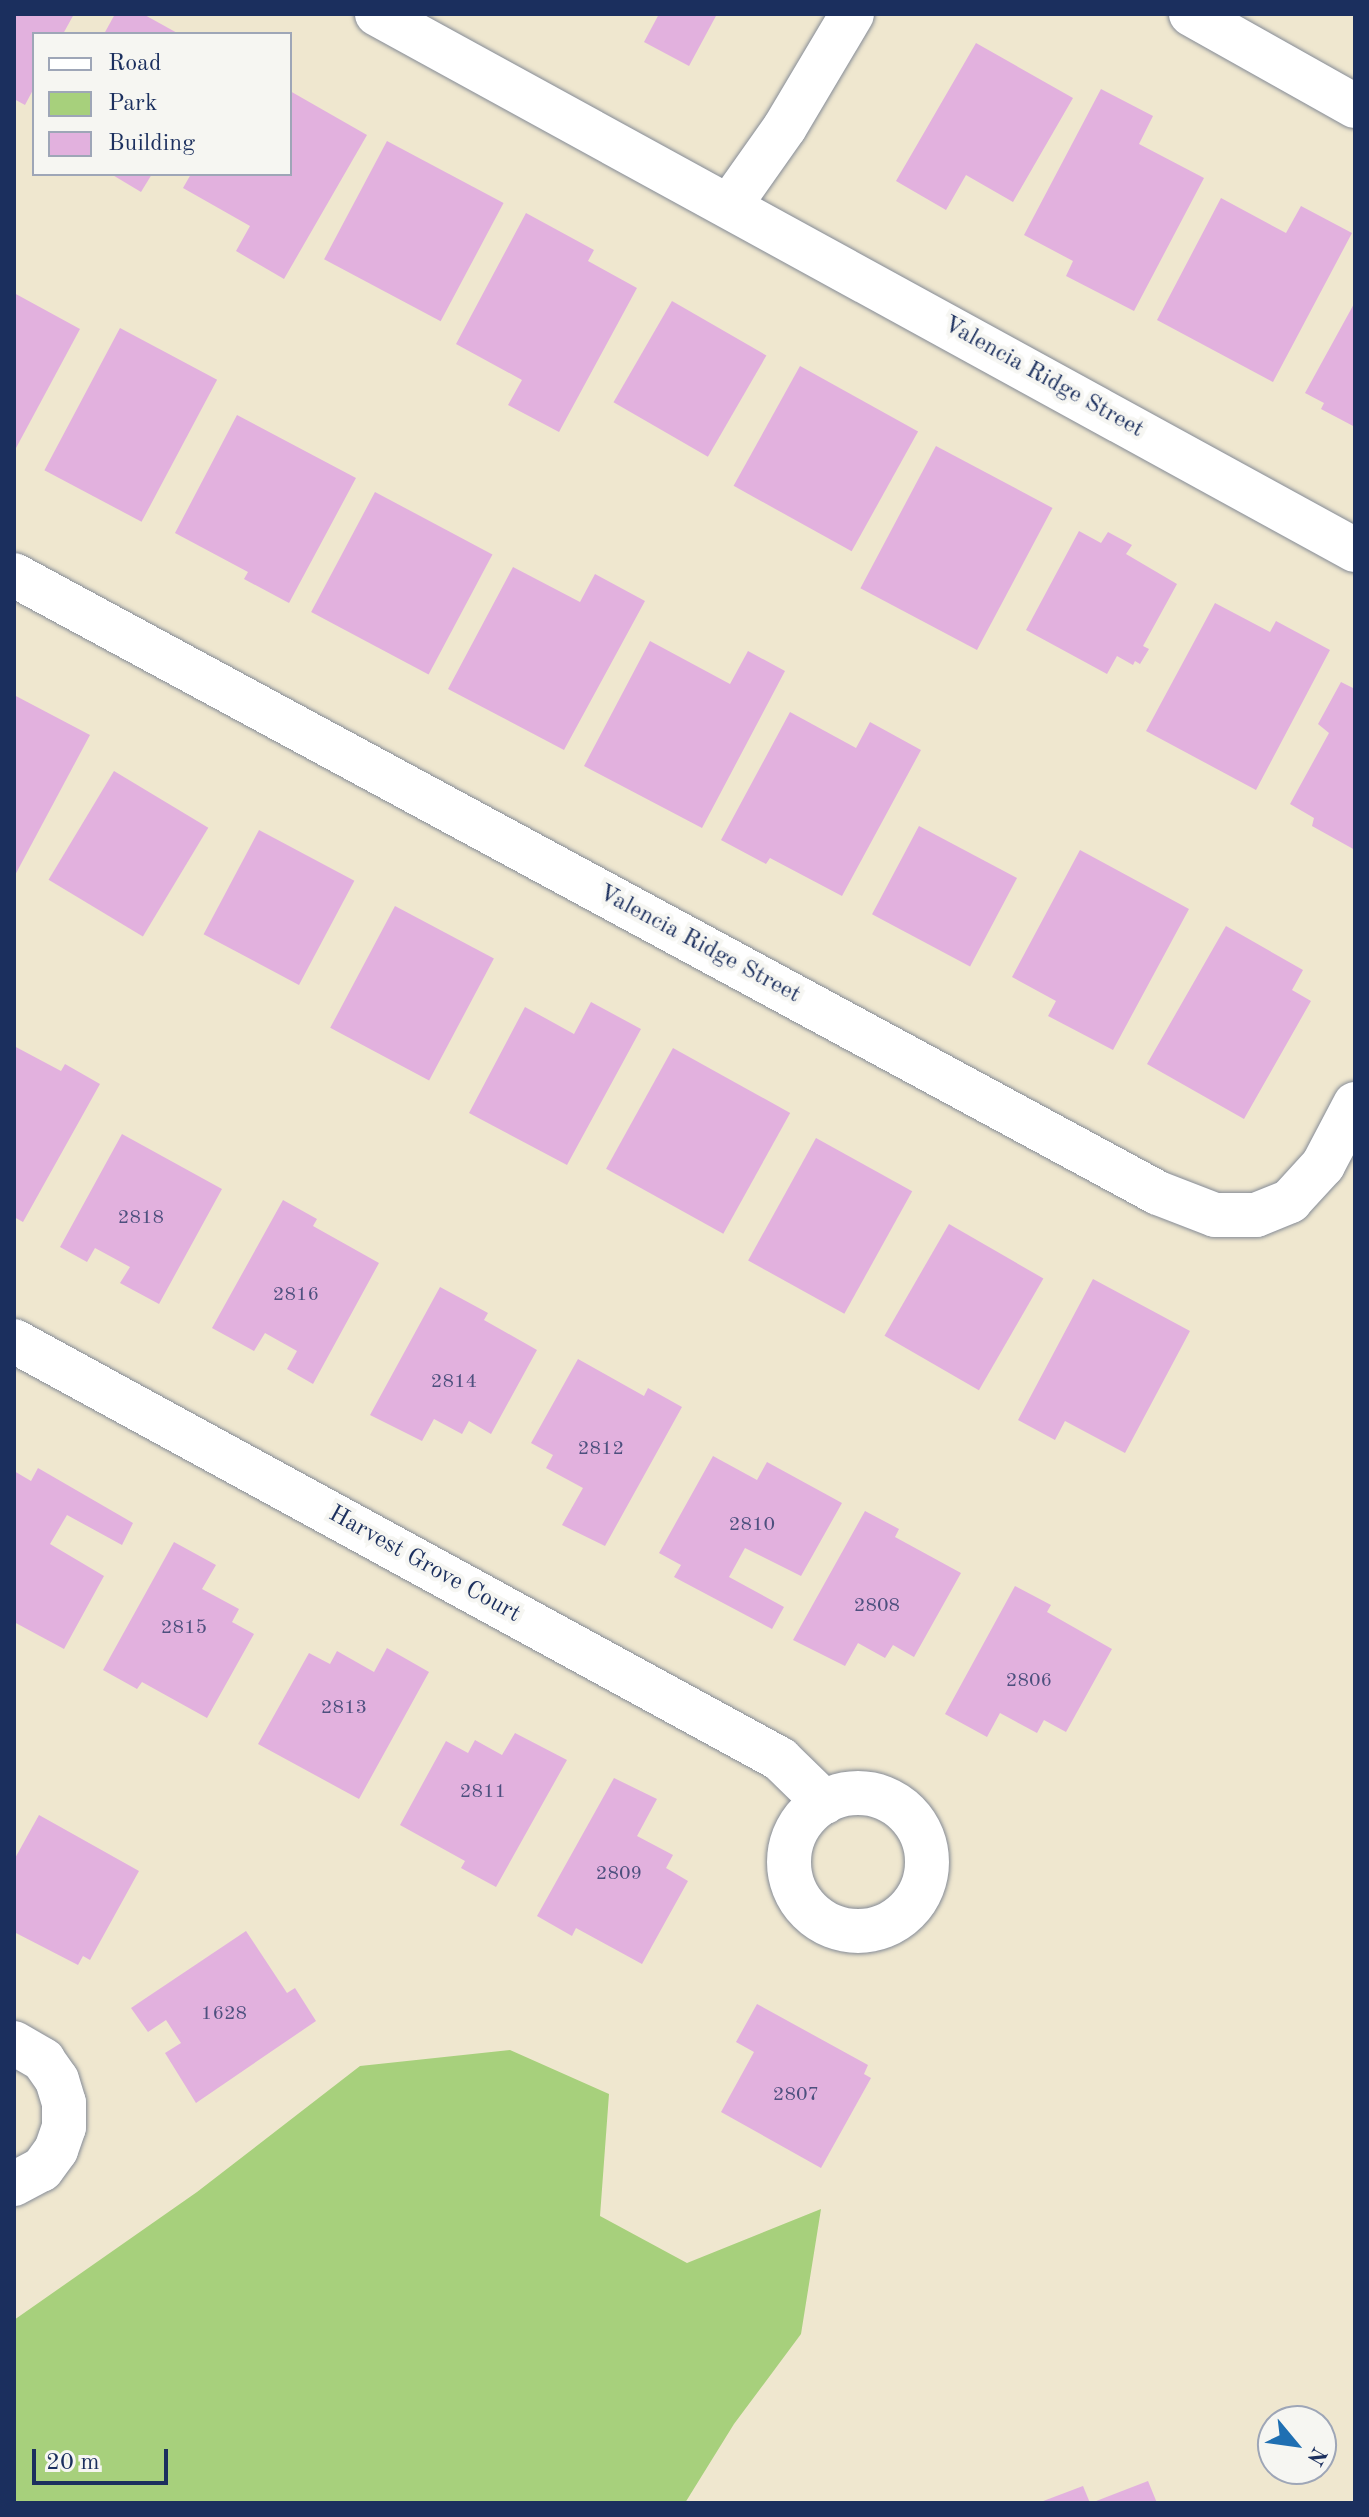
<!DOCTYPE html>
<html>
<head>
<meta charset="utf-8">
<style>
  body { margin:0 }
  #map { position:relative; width:1369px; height:2517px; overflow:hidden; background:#efe7cf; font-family:"Old Standard TT",serif }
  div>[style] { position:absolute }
  .green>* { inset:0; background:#a7d07c }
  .building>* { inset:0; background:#e2b1de; transform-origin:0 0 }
  .roads { filter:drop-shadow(0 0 2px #858b96) drop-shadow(0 0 2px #858b96) }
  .minor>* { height:44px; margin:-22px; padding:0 22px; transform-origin:22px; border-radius:22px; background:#fff }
  .minor>.ring { margin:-22px; padding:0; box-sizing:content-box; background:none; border:44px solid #fff; border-radius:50% }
  span { translate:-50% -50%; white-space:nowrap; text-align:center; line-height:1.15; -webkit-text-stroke:8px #f6f6f2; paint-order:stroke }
  .number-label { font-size:20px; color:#4d507e }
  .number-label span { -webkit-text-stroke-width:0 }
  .street-label { font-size:24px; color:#1b2f5e }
  .frame { position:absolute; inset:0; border:16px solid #1b2f5e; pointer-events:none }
  .legend { position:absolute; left:32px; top:32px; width:260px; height:144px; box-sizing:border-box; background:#f6f6f2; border:2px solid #9ea6b7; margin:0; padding:10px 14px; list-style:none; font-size:24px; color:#1b2f5e }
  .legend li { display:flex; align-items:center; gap:16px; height:40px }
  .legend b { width:40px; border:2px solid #9ea6b7 }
  .north { position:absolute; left:1257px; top:2405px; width:80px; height:80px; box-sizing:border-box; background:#f6f6f2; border:2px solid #9ea6b7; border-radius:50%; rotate:119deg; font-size:22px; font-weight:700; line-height:32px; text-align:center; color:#1b2f5e }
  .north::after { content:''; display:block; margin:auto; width:28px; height:36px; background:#1f6fb2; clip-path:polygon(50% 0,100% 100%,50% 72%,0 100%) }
  .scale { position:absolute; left:32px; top:2449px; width:136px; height:36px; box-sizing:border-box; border:4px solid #1b2f5e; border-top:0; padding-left:10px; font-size:24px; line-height:28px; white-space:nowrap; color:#1b2f5e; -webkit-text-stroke:6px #f6f6f2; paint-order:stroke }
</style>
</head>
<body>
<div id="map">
  <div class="green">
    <i style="clip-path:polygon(510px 2050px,609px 2094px,600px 2216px,687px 2263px,821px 2209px,801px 2334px,734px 2424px,685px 2503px,14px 2503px,14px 2320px,197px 2192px,360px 2066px)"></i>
  </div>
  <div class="building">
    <i style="clip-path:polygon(14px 14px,74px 14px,63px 34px,34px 34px,34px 88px,25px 105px,14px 99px)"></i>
    <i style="clip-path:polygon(115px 14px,143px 14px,179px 34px,104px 34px)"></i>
    <i style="clip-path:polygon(659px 14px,717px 14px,689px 66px,644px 42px)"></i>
    <i style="clip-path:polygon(976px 43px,1073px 98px,1013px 202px,966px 175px,946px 210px,896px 181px)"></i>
    <i style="clip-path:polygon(1101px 89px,1153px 116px,1139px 144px,1204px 178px,1134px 311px,1066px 276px,1073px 261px,1024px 235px)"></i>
    <i style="clip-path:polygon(290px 91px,367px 135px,284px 279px,236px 251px,250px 226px,183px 188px,191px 174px,290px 174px)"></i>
    <i style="left:387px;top:141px;width:132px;height:134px;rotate:28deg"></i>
    <i style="clip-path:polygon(111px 174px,152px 174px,141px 192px)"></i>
    <i style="clip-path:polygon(1221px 198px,1286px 233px,1301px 206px,1352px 233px,1273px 382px,1157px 320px)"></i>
    <i style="clip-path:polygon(526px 213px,594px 250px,588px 261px,637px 288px,559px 432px,508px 405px,522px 380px,456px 344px)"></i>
    <i style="clip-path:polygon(14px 293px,80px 329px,16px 448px,14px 446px)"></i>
    <i style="left:672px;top:301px;width:109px;height:117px;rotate:30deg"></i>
    <i style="clip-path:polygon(1355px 302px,1355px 427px,1321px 409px,1324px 403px,1305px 393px)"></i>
    <i style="left:120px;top:328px;width:110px;height:161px;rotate:28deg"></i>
    <i style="left:800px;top:366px;width:135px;height:137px;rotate:29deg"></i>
    <i style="clip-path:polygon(237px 415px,356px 478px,289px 603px,244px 579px,248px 572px,175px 533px)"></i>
    <i style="left:936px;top:446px;width:132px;height:161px;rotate:28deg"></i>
    <i style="left:375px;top:492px;width:133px;height:136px;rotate:28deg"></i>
    <i style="clip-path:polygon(1079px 531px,1101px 543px,1108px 532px,1132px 545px,1126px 554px,1177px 584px,1143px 646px,1149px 649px,1140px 664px,1135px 661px,1133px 665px,1117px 656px,1107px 674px,1026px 630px)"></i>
    <i style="clip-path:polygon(513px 567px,580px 602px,595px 574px,645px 601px,564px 750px,448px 689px)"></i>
    <i style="clip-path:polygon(1215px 603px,1270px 632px,1276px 621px,1330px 650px,1256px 790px,1146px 731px)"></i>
    <i style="clip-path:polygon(650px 641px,730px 684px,748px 651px,785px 671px,702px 828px,584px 766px)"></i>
    <i style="clip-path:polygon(1341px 682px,1355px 689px,1355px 850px,1312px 826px,1314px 818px,1290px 804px,1329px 733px,1318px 724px)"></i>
    <i style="clip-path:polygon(14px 695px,90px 735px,14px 877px)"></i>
    <i style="clip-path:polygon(790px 712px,856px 748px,870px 722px,921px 750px,842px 896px,770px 858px,766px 864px,721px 840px)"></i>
    <i style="left:114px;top:771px;width:110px;height:127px;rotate:31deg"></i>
    <i style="left:919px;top:826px;width:111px;height:100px;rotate:28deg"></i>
    <i style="left:259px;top:830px;width:108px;height:118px;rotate:28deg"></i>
    <i style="clip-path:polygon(1080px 850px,1189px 909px,1113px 1050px,1048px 1016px,1056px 1001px,1012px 977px)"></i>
    <i style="left:395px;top:906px;width:112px;height:138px;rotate:28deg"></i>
    <i style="clip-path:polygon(1226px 926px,1303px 970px,1292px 990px,1311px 1001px,1244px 1119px,1147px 1064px)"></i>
    <i style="clip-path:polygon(591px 1002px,641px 1029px,567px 1165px,469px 1113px,525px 1007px,574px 1034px)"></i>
    <i style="clip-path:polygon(14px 1046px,61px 1071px,65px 1064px,100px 1084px,23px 1222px,14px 1217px)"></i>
    <i style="left:673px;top:1048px;width:134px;height:138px;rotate:29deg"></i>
    <i style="clip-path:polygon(122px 1134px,222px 1189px,159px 1304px,120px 1283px,130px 1267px,95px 1248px,87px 1262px,60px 1247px)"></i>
    <i style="left:816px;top:1138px;width:110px;height:140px;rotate:29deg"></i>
    <i style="clip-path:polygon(283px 1200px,317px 1219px,313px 1226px,379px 1263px,313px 1384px,287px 1369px,297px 1351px,265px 1333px,254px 1351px,212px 1328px)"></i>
    <i style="left:949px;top:1224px;width:109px;height:129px;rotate:30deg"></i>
    <i style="clip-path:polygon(1093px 1279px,1190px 1331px,1125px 1453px,1065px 1421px,1055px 1440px,1018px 1420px)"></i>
    <i style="clip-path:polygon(440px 1287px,488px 1313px,484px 1320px,537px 1350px,491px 1434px,469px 1421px,462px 1434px,434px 1419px,422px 1441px,370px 1415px)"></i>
    <i style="clip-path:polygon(578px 1359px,644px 1396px,648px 1388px,682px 1407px,605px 1546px,562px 1525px,583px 1488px,546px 1468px,553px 1455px,531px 1443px)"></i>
    <i style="clip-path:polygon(713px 1456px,757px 1480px,767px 1462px,842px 1503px,801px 1576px,745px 1548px,729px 1577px,784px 1607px,772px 1629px,674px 1577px,681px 1565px,659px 1553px)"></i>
    <i style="clip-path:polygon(38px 1468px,133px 1523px,122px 1545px,67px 1515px,50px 1544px,104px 1576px,64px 1649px,14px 1622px,14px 1471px,31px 1481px)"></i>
    <i style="clip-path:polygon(865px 1511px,899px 1529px,895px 1537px,961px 1573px,914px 1657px,893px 1645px,885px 1658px,858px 1643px,845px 1666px,793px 1640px)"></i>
    <i style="clip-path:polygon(174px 1542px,216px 1565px,202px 1589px,239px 1609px,232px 1622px,254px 1634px,207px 1718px,142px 1682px,137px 1689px,103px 1670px)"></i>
    <i style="clip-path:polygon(1015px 1586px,1051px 1605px,1047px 1612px,1112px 1649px,1066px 1732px,1044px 1720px,1037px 1733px,1000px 1713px,987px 1737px,945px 1714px)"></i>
    <i style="clip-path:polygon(387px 1648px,429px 1672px,359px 1799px,258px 1744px,309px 1653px,330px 1664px,337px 1651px,374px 1672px)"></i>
    <i style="clip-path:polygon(515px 1733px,567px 1760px,496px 1887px,461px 1868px,465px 1861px,400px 1825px,446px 1741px,468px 1753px,475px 1740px,502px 1755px)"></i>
    <i style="clip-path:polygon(614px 1778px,657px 1799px,637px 1836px,673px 1855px,666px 1868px,688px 1881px,642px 1964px,576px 1928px,572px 1936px,537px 1916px)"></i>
    <i style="clip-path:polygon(39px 1815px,139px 1871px,90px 1960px,83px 1956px,78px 1965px,14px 1932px,14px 1860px)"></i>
    <i style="clip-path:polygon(246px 1931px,287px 1993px,295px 1988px,316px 2021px,196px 2103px,165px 2053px,181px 2043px,166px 2020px,148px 2032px,131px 2008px)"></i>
    <i style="clip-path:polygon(757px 2004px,868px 2065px,864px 2074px,871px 2078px,821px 2168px,721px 2112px,754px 2052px,736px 2042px)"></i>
    <i style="clip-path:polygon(1148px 2481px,1157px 2503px,1091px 2503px)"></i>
    <i style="clip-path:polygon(1083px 2486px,1090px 2503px,1038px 2503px)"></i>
  </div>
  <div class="roads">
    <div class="minor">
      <i style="left:377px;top:14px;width:1115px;rotate:28.73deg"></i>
      <i style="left:1191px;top:14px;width:188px;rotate:29.3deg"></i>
      <i style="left:730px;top:205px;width:95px;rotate:-54.8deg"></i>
      <i style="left:785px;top:127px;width:131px;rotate:-59.3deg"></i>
      <i style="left:14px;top:575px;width:1300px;rotate:28.38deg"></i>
      <i style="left:1158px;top:1193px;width:61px;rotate:21.1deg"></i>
      <i style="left:1215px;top:1215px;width:41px"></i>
      <i style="left:1256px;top:1215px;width:37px;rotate:-22deg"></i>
      <i style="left:1290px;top:1201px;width:49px;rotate:-47.5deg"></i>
      <i style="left:1323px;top:1165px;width:69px;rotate:-62.3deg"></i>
      <i style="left:14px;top:1341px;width:873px;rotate:28.62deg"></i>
      <i style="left:780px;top:1759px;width:62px;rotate:44.3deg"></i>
      <i class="ring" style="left:789px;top:1793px;width:94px;height:94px"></i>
      <i style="left:14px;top:2043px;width:34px;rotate:30deg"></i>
      <i style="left:43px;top:2060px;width:24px;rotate:55deg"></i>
      <i style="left:57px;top:2080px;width:24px;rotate:73deg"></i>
      <i style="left:64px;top:2103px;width:24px;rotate:90deg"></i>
      <i style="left:64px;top:2127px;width:24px;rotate:109deg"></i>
      <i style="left:56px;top:2150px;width:24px;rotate:126deg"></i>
      <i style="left:42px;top:2169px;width:32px;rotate:152deg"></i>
    </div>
  </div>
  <div class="number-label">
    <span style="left:141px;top:1218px">2818</span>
    <span style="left:296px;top:1295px">2816</span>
    <span style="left:454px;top:1382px">2814</span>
    <span style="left:601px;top:1449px">2812</span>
    <span style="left:752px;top:1525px">2810</span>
    <span style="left:877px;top:1606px">2808</span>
    <span style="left:184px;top:1628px">2815</span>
    <span style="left:1029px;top:1681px">2806</span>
    <span style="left:344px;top:1708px">2813</span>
    <span style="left:483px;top:1792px">2811</span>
    <span style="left:619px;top:1874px">2809</span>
    <span style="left:224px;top:2014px">1628</span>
    <span style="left:796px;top:2095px">2807</span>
  </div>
  <div class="street-label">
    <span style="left:1043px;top:378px;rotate:29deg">Valencia Ridge Street</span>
    <span style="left:699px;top:945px;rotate:28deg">Valencia Ridge Street</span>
    <span style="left:424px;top:1565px;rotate:29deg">Harvest Grove Court</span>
  </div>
  <div class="frame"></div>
  <ul class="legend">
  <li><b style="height:10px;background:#fff"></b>Road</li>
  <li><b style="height:22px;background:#a7d07c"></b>Park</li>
  <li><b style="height:22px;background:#e2b1de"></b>Building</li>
  </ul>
  <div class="north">N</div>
  <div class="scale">20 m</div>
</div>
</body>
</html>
